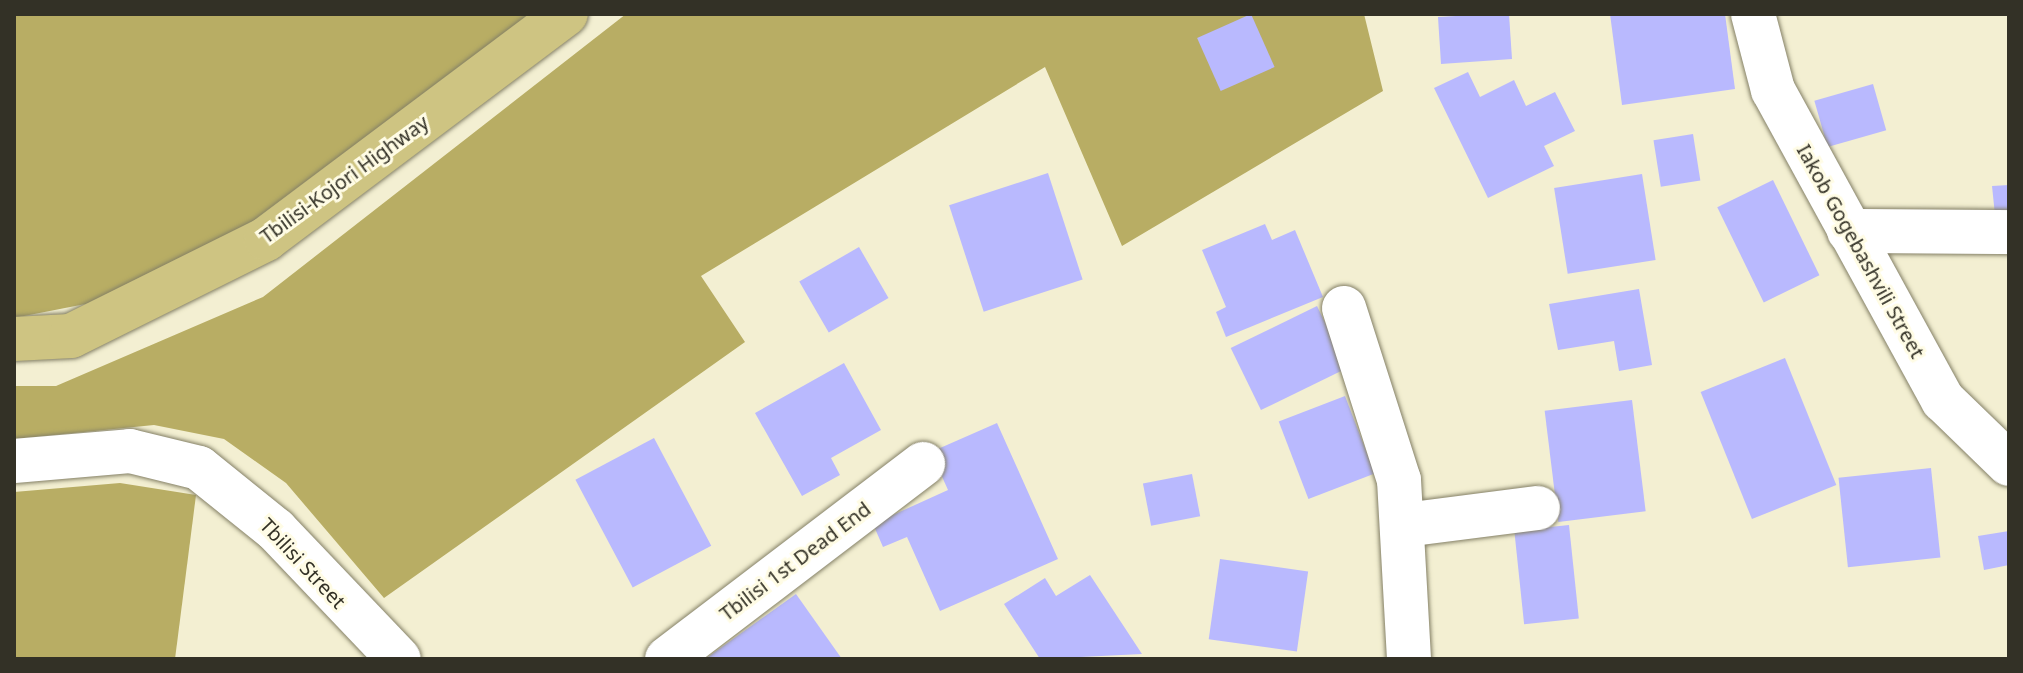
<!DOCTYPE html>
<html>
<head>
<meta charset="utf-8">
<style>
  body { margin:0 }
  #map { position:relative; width:2023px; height:673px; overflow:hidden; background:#f3efd2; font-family:"Noto Sans",sans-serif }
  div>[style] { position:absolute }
  .forest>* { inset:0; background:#b8ad64 }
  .building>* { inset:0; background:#b9b9fe; transform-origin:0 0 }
  .roads { filter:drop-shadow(0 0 2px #848066) drop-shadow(0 0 2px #848066) }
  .minor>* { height:44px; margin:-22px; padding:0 22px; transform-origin:22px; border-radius:22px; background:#fff }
  .major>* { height:44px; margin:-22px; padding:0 22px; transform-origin:22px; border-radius:22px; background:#cec482 }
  span { translate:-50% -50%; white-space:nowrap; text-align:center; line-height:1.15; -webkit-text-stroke:6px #fffce5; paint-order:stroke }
  .street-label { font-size:20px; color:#333126 }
  .frame { position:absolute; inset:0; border:16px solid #333126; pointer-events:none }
</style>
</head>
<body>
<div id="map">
  <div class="forest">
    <i style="clip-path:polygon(14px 14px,533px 14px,266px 227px,116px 298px,14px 318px)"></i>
    <i style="clip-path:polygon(626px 14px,1364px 14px,1383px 91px,1122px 246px,1045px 67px,701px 276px,745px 342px,384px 598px,286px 483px,224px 439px,154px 425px,14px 439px,14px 386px,56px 386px,263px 297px)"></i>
    <i style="clip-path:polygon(120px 483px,196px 495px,175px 659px,14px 659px,14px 492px)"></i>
  </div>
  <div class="building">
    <i style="left:1251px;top:14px;width:58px;height:59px;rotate:66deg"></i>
    <i style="clip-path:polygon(1492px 14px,1509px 14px,1512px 59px,1441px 64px,1438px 17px)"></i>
    <i style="clip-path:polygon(1610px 14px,1725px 14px,1735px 89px,1622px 105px)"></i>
    <i style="clip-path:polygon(1468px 72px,1480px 97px,1514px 80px,1526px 106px,1555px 92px,1575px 131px,1544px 146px,1554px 166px,1488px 198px,1434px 88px)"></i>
    <i style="left:1873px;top:84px;width:48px;height:61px;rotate:74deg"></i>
    <i style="left:1693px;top:134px;width:47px;height:40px;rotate:81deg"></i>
    <i style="left:1048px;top:173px;width:112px;height:104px;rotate:72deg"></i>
    <i style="left:1642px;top:174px;width:87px;height:89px;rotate:81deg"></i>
    <i style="left:1773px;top:180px;width:106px;height:62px;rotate:64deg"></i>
    <i style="clip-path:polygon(2009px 185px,2009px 214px,1995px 215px,1992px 186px)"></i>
    <i style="clip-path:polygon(1265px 224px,1272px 240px,1295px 230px,1323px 297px,1226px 337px,1216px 312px,1226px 307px,1202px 250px)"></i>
    <i style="left:859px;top:247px;width:59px;height:69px;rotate:60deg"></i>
    <i style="clip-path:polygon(1639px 289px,1652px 365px,1619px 371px,1614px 341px,1558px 350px,1549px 304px)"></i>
    <i style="left:1317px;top:306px;width:69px;height:96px;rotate:64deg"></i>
    <i style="left:1785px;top:358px;width:137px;height:91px;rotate:68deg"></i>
    <i style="clip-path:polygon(844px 363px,881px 430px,831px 458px,840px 475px,802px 496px,755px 413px)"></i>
    <i style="left:1345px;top:396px;width:83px;height:71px;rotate:69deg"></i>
    <i style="left:1632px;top:400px;width:112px;height:88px;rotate:83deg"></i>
    <i style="clip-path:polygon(997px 423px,1058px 559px,940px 611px,907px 537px,883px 547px,873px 524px,948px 490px,931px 452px)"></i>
    <i style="left:654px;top:438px;width:122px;height:89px;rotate:62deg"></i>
    <i style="left:1931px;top:468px;width:90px;height:93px;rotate:84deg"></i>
    <i style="left:1192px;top:474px;width:43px;height:50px;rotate:79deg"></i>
    <i style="left:1569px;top:525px;width:94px;height:55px;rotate:84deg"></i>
    <i style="clip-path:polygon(2009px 531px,2009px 565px,1984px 570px,1978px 536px)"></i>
    <i style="left:1220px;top:559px;width:89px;height:81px;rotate:8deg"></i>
    <i style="clip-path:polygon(1090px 575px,1142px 654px,1040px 659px,1004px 604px,1045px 578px,1056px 596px)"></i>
    <i style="clip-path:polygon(796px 594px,842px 659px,705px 659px)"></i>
  </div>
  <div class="roads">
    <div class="minor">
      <i style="left:1753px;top:14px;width:79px;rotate:75.3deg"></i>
      <i style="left:1773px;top:90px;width:354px;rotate:61.3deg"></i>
      <i style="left:1943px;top:400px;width:92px;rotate:44.1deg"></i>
      <i style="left:1849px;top:231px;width:160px;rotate:0.4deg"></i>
      <i style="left:1344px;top:308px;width:181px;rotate:72.3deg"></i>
      <i style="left:1399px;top:480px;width:179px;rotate:86.8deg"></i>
      <i style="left:14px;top:461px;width:116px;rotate:-4.9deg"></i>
      <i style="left:130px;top:451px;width:71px;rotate:13.8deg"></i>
      <i style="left:199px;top:468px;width:99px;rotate:38.8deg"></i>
      <i style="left:276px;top:530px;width:178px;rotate:46.4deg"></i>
      <i style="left:1405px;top:525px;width:134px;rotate:-7.3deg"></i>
      <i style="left:667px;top:659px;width:322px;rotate:-37.3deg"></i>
    </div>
    <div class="major">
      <i style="left:14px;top:339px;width:57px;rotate:-3deg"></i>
      <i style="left:71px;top:336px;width:218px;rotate:-26.4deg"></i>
      <i style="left:266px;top:239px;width:375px;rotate:-36.9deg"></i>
    </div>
  </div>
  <div class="street-label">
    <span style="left:344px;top:179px;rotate:-36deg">Tbilisi-Kojori Highway</span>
    <span style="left:1861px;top:251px;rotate:61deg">Iakob Gogebashvili Street</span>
    <span style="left:795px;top:561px;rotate:-37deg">Tbilisi 1st Dead End</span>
    <span style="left:303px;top:563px;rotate:47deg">Tbilisi Street</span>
  </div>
  <div class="frame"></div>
</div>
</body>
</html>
